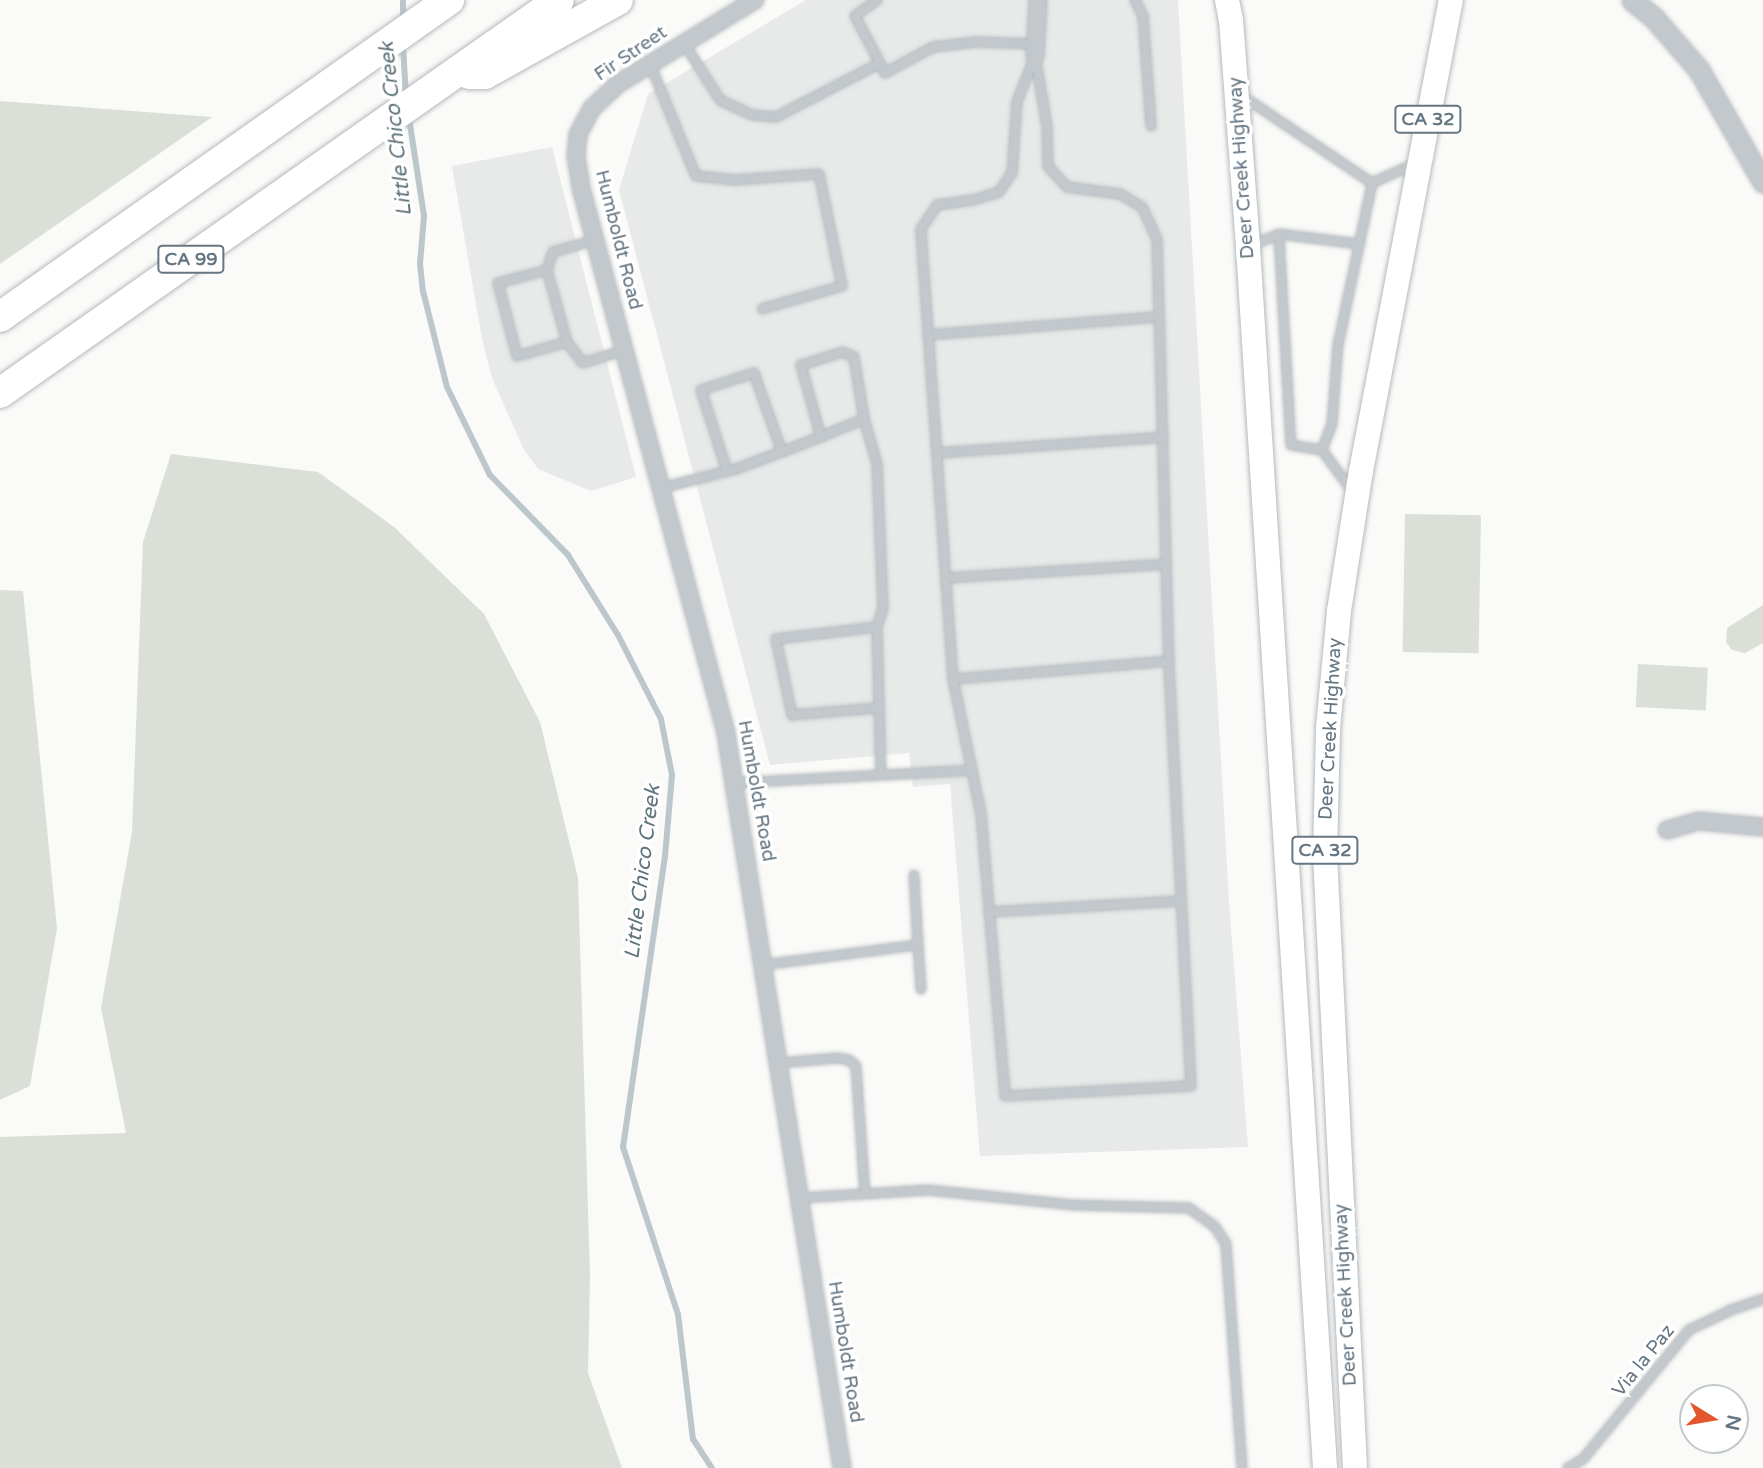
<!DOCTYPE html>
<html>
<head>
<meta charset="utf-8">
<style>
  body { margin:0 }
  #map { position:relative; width:1763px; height:1468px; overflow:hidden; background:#fafaf8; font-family:"Varela Round",sans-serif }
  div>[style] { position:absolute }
  .built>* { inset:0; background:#e8e9e9 }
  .green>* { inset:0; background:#dadfd7; transform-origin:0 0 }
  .stream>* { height:6px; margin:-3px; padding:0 3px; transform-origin:3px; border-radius:3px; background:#bbc7cb }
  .roads { filter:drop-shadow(0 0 2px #b5babe) drop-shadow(0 0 2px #b5babe) }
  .service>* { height:8px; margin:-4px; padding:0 4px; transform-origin:4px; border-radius:4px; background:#c3c8cc }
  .minor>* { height:16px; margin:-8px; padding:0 8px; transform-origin:8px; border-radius:8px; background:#c3c8cc }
  .tertiary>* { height:19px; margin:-9.5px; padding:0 9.5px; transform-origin:9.5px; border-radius:9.5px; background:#c3c8cc }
  .primary>* { height:24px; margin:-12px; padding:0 12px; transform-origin:12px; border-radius:12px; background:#fff }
  .motorway>* { height:30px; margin:-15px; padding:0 15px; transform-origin:15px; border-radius:15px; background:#fff }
  span { translate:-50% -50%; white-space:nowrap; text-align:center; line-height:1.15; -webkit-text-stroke:7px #fff; paint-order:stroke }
  .shield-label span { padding:2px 5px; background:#fff; border:2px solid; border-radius:5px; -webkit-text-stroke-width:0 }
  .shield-label { font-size:18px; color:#657683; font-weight:700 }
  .street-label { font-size:19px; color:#657683 }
  .water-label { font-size:21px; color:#60757c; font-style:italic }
  .north { position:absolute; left:1679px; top:1384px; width:70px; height:70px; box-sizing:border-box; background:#fff; border:2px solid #c1c8cd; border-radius:50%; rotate:101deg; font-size:19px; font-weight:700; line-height:28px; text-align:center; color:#657683 }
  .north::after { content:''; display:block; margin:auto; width:24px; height:32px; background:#e4572e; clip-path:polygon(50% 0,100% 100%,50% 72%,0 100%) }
</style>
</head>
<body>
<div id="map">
  <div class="built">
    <i style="clip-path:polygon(806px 0,1178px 0,1229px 902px,1248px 1147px,980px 1156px,950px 784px,913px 787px,909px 753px,770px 765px,619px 190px,648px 94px)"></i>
    <i style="clip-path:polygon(552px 147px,636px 477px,591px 491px,538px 469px,523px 448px,492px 378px,482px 339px,452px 166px)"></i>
  </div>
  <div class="green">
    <i style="clip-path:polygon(0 101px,212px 117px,0 264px)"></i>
    <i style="clip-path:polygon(171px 454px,318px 472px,394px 527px,484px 614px,540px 722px,578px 878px,590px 1276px,588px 1373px,622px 1468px,0 1468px,0 1137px,126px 1133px,101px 1008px,132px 832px,143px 542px)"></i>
    <i style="left:1405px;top:514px;width:76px;height:138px;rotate:1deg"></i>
    <i style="clip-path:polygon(0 590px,23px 591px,57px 928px,30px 1086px,0 1100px)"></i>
    <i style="clip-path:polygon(1763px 605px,1763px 643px,1745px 653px,1732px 650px,1726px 642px,1727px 628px)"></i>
    <i style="left:1638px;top:664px;width:70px;height:43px;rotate:3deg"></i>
  </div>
  <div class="stream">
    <i style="left:403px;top:0;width:20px;rotate:90deg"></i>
    <i style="left:403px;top:45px;width:52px;rotate:86.7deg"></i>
    <i style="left:409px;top:118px;width:99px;rotate:81.3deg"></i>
    <i style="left:424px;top:216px;width:48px;rotate:94.8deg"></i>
    <i style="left:420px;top:264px;width:27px;rotate:84deg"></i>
    <i style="left:423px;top:291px;width:99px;rotate:76deg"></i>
    <i style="left:447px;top:387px;width:98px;rotate:64deg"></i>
    <i style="left:490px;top:475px;width:112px;rotate:45.7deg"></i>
    <i style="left:568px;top:555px;width:94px;rotate:58deg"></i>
    <i style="left:618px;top:635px;width:94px;rotate:62.9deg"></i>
    <i style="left:661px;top:719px;width:57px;rotate:78.9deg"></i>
    <i style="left:672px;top:775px;width:81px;rotate:94.9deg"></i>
    <i style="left:665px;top:856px;width:294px;rotate:98.2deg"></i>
    <i style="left:623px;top:1147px;width:176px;rotate:71.8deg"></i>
    <i style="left:678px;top:1314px;width:126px;rotate:83.2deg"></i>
    <i style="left:693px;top:1439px;width:35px;rotate:57deg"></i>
  </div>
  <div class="roads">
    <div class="service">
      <i style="left:877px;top:0;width:27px;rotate:144deg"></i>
      <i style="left:855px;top:16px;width:64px;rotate:62.2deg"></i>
      <i style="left:885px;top:73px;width:55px;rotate:-28.4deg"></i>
      <i style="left:933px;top:47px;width:43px;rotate:-6.6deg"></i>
      <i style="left:976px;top:42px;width:59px;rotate:1.9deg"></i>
      <i style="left:1135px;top:0;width:18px;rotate:63deg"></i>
      <i style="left:1143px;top:16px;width:110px;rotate:85.8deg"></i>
      <i style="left:684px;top:43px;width:67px;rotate:57.7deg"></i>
      <i style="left:720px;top:100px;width:35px;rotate:25deg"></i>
      <i style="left:752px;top:115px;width:24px;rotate:5deg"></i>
      <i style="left:776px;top:117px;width:117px;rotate:-27.4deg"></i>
      <i style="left:1035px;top:56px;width:71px;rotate:80.3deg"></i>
      <i style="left:1047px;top:126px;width:40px;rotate:88.6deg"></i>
      <i style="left:1048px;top:166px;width:28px;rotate:48deg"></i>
      <i style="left:1067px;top:187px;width:53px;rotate:7.5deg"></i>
      <i style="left:1120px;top:194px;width:26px;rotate:31deg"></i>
      <i style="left:1142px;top:207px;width:35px;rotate:65deg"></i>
      <i style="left:1157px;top:239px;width:422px;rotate:88.4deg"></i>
      <i style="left:1169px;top:661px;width:217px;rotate:175.2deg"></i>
      <i style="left:953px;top:679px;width:451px;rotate:-94.1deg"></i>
      <i style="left:921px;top:229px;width:29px;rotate:-56deg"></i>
      <i style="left:937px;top:205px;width:36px;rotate:-8deg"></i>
      <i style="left:973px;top:200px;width:27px;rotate:-17deg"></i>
      <i style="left:999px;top:192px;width:23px;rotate:-56deg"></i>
      <i style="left:1012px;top:173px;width:71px;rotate:-86deg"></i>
      <i style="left:1017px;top:102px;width:49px;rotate:-68.6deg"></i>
      <i style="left:650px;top:64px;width:121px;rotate:67.7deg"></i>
      <i style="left:696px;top:176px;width:39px;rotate:6deg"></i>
      <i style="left:735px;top:180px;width:84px;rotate:-4.1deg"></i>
      <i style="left:819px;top:174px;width:114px;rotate:78.4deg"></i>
      <i style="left:842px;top:286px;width:83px;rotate:164deg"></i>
      <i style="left:1241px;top:95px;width:158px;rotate:33.9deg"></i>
      <i style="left:1372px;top:183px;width:46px;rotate:-24.3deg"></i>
      <i style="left:1253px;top:245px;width:28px;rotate:-23deg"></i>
      <i style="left:547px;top:270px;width:19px;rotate:-72deg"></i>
      <i style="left:553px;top:252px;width:44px;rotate:-15.9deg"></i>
      <i style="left:928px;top:335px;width:232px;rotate:-4.5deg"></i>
      <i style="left:567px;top:342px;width:75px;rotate:-105.5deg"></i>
      <i style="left:547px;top:270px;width:51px;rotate:165.1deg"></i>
      <i style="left:498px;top:283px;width:75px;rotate:75.4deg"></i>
      <i style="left:517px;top:356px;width:52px;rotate:-15.6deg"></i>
      <i style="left:567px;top:342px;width:26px;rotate:53deg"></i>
      <i style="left:583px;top:363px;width:44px;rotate:-17.2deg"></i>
      <i style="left:864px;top:419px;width:47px;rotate:73.9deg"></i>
      <i style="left:877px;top:464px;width:144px;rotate:87.6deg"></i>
      <i style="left:883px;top:608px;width:20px;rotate:108deg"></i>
      <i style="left:877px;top:627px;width:102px;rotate:173.2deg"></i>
      <i style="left:776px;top:639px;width:78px;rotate:78.1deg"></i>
      <i style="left:792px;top:715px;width:86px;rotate:-4.7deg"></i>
      <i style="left:1322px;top:450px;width:28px;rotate:-69deg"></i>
      <i style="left:1332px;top:424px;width:79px;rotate:-85.7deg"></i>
      <i style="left:1338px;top:345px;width:166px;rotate:-78.1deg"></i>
      <i style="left:937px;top:453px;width:227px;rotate:-4deg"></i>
      <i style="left:727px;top:471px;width:85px;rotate:-107.8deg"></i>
      <i style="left:701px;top:390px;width:56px;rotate:-17.8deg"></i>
      <i style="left:754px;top:373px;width:84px;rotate:70.5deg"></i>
      <i style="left:661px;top:488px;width:77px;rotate:-14.2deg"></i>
      <i style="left:736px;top:469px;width:74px;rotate:-20.6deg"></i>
      <i style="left:805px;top:443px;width:64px;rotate:-22.1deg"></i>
      <i style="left:864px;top:419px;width:63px;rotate:-99.2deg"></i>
      <i style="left:854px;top:357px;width:12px;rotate:-156deg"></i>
      <i style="left:843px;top:352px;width:44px;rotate:162.8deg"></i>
      <i style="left:801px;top:365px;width:75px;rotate:74.5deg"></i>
      <i style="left:1352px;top:491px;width:51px;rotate:-126.2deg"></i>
      <i style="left:1322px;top:450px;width:31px;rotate:-171deg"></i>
      <i style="left:1291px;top:445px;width:211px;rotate:-93.3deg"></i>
      <i style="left:1279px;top:234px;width:81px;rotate:7.1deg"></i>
      <i style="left:946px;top:578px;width:220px;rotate:-3.6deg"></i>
      <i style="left:877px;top:627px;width:148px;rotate:88.5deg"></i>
      <i style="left:953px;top:679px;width:138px;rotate:78.3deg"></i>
      <i style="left:981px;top:814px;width:283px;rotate:85.1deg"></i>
      <i style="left:1005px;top:1096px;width:186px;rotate:-3.1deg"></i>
      <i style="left:1191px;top:1086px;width:426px;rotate:-93deg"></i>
      <i style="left:734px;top:783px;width:238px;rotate:-3.1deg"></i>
      <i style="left:989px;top:912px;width:192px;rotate:-3.3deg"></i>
      <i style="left:918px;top:945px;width:44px;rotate:86.1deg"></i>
      <i style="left:763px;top:965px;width:156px;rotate:-7.4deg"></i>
      <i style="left:918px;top:945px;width:70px;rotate:-93.3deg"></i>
      <i style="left:778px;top:1063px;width:60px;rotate:-4.8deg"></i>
      <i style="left:838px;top:1058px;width:11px;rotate:10deg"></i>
      <i style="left:849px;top:1060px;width:9px;rotate:41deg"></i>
      <i style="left:856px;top:1066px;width:128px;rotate:86deg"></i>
      <i style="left:800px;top:1198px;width:128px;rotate:-3.6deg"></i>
      <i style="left:928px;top:1190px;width:147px;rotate:5.9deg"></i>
      <i style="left:1074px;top:1205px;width:115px;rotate:1.5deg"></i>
      <i style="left:1189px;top:1208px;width:32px;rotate:36deg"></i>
      <i style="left:1215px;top:1227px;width:20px;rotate:57deg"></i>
      <i style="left:1226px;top:1244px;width:225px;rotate:85.9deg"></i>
      <i style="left:1568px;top:1468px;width:17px;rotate:-31deg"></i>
      <i style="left:1583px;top:1459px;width:167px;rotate:-50.6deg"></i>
      <i style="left:1689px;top:1330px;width:47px;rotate:-25.5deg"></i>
      <i style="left:1731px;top:1310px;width:34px;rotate:-19deg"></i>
    </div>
    <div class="minor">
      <i style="left:755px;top:0;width:161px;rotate:148.5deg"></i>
      <i style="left:618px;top:84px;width:35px;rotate:137deg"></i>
      <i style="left:592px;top:108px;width:30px;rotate:118deg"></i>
      <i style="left:578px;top:134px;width:22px;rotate:95deg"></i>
      <i style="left:576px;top:156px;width:32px;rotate:81deg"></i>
      <i style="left:581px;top:188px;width:564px;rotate:75.1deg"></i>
      <i style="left:726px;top:733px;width:744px;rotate:81.03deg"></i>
      <i style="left:1035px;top:56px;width:56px;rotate:-86.9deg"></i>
      <i style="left:1667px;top:830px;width:33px;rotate:-16deg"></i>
      <i style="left:1699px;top:821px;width:64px;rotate:5.4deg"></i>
    </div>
    <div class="tertiary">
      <i style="left:1632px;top:0;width:28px;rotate:39deg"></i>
      <i style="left:1654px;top:18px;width:69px;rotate:49.1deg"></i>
      <i style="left:1699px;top:70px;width:129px;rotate:60.3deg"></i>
    </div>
    <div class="primary">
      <i style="left:1227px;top:0;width:20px;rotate:79deg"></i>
      <i style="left:1231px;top:20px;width:228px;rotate:85.7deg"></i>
      <i style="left:1248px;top:247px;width:1223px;rotate:86.39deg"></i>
      <i style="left:1355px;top:1468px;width:615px;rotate:-92.8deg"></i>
      <i style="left:1325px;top:854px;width:126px;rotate:-88.6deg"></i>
      <i style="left:1328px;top:728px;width:118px;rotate:-84.6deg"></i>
      <i style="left:1339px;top:611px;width:142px;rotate:-81.1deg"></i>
      <i style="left:1361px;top:471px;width:480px;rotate:-79.2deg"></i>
    </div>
    <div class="motorway">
      <i style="left:469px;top:74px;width:16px"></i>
      <i style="left:485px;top:74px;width:152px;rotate:-29.1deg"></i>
      <i style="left:0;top:317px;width:550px;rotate:-35.22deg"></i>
      <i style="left:0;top:393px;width:683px;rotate:-35.11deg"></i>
    </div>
  </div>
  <div class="shield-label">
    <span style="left:1428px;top:119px">CA 32</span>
    <span style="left:191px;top:259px">CA 99</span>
    <span style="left:1325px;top:850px">CA 32</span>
  </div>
  <div class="street-label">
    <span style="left:631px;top:54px;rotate:-34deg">Fir Street</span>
    <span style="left:1242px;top:168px;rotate:-94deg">Deer Creek Highway</span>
    <span style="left:618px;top:240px;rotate:76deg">Humboldt Road</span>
    <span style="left:1331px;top:729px;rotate:-87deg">Deer Creek Highway</span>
    <span style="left:756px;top:791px;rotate:80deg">Humboldt Road</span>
    <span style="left:1346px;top:1295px;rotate:-93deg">Deer Creek Highway</span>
    <span style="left:845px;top:1352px;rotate:81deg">Humboldt Road</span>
    <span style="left:1644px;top:1361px;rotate:-51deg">Via la Paz</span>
  </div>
  <div class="water-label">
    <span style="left:396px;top:129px;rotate:-96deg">Little Chico Creek</span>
    <span style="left:643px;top:872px;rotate:-83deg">Little Chico Creek</span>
  </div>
  <div class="north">N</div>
</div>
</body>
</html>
